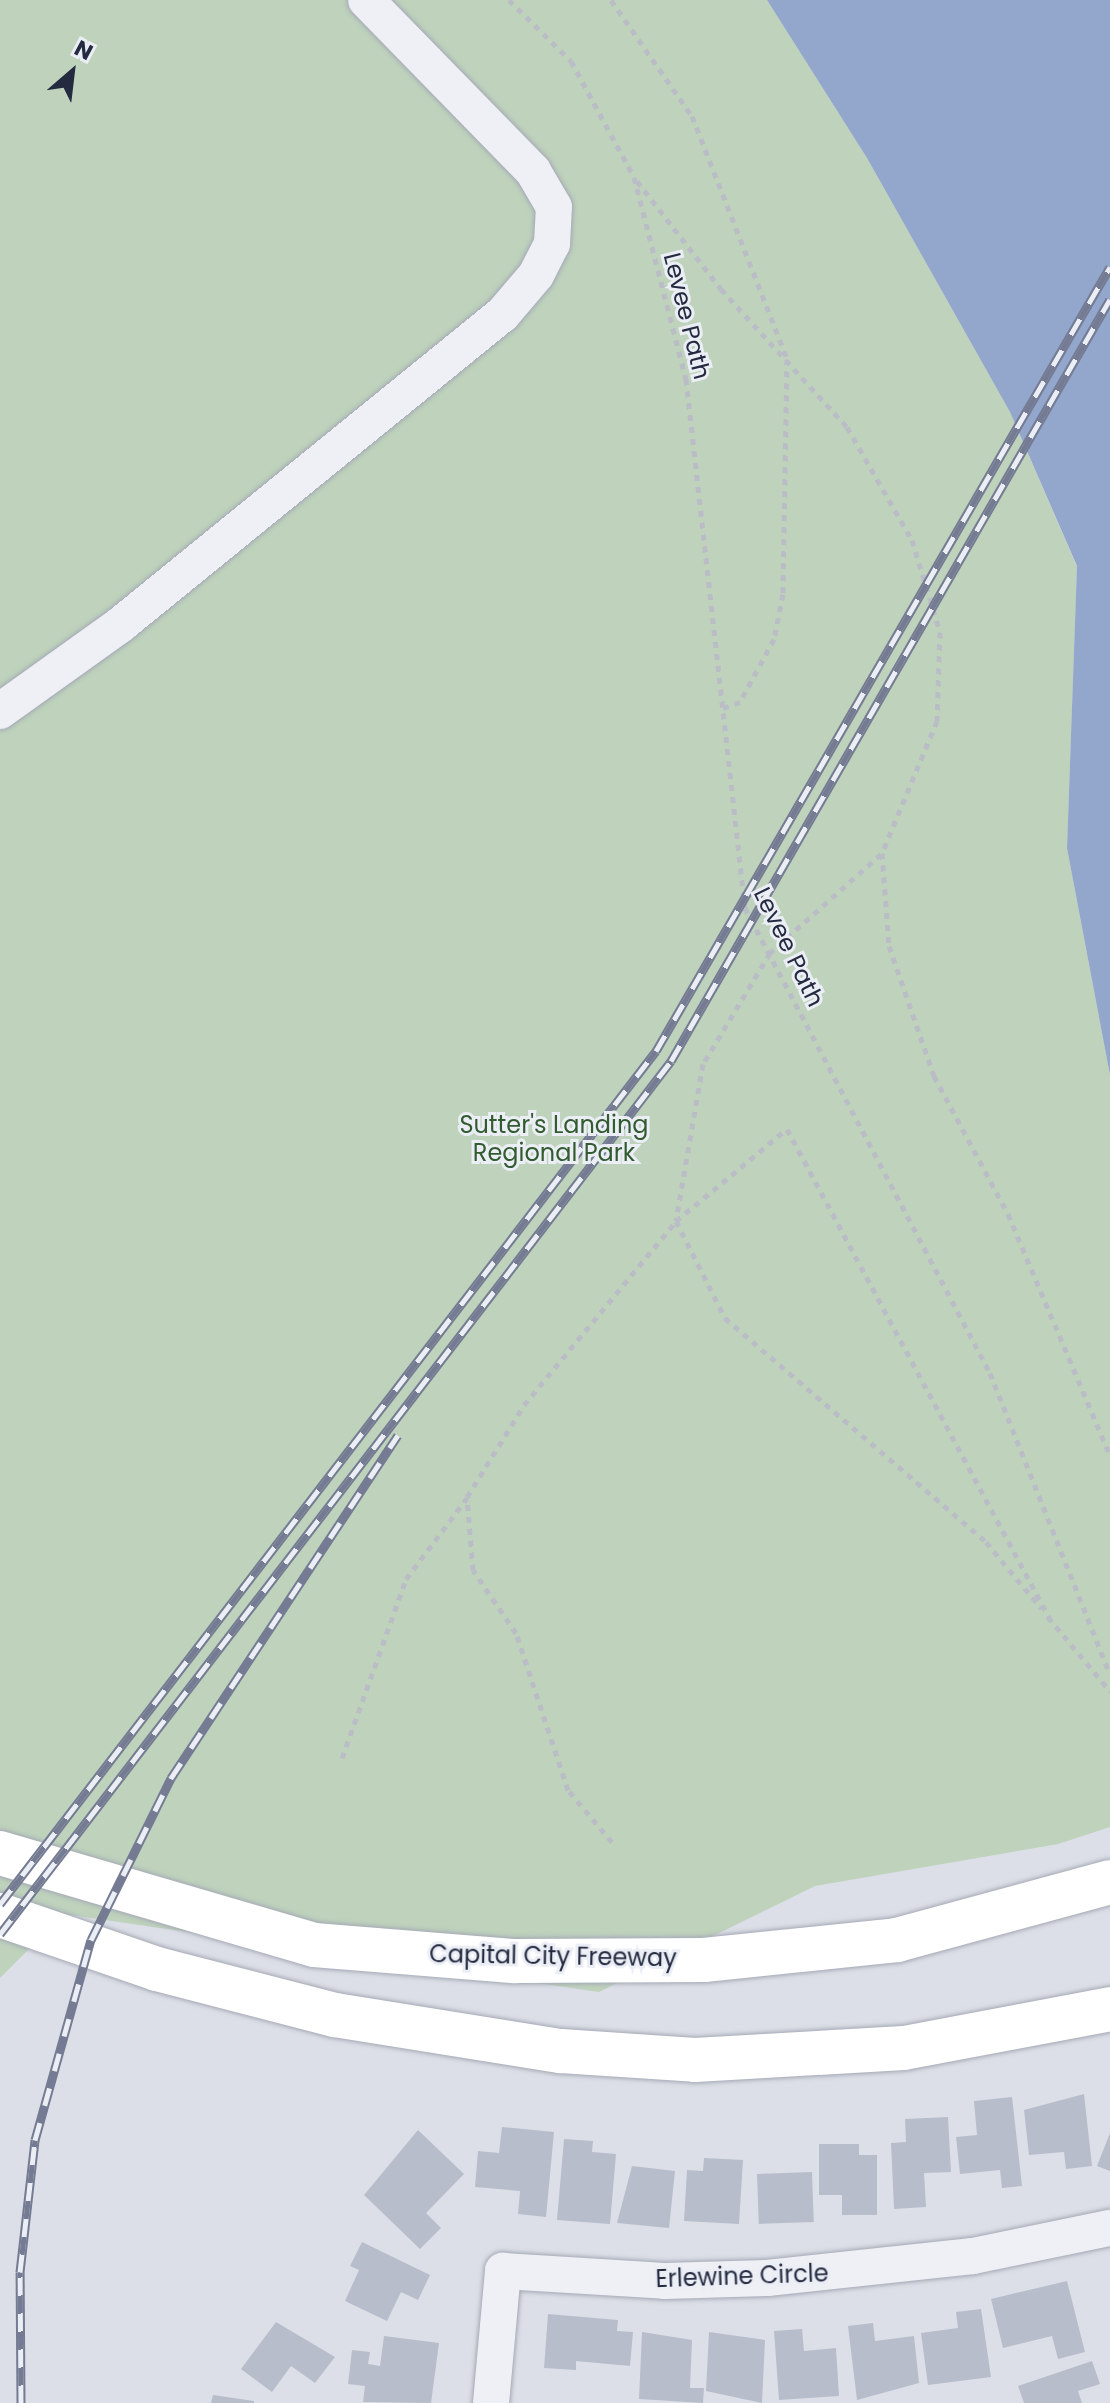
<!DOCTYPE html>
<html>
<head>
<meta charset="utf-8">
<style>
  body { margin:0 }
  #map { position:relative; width:1110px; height:2403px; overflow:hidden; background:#dcdfe7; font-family:Poppins,sans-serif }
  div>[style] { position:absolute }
  .green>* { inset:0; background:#bed2bc }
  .water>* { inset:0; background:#93a6cb }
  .building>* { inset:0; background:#b8bdcb; transform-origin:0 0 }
  .path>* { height:5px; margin-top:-2.5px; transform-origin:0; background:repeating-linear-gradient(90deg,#babdc6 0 6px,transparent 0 12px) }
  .roads { filter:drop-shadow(0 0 2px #a5a9b5) drop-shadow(0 0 2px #a5a9b5) }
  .minor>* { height:36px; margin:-18px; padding:0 18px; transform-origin:18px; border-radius:18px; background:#eff0f5 }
  .highway>* { height:44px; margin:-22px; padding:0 22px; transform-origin:22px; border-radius:22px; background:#fff }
  .rail>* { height:9px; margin-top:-4.5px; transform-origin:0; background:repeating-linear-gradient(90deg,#ebeef5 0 18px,#747b92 0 36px); box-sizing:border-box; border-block:2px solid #747b92 }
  span { translate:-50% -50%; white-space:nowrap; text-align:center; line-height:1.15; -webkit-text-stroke:6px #ebeef5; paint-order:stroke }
  .street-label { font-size:24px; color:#242a3f }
  .park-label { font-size:24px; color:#325c30 }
  .north { position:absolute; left:32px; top:32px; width:80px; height:80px; -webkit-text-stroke:6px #ebeef5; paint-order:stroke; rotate:28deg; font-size:22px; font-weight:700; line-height:32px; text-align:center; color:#242a3f }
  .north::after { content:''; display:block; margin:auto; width:28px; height:36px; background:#242a3f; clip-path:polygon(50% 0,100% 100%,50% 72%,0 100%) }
</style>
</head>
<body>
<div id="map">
  <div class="green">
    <i style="clip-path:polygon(0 0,767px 0,867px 158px,1010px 412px,1077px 567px,1067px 848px,1110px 1075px,1110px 1827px,1058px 1844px,815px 1886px,599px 1992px,64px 1914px,0 1978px)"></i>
  </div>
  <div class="water">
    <i style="clip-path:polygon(767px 0,1110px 0,1110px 1075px,1067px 848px,1077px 566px,1010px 412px,867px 158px)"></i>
  </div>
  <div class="building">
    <i style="clip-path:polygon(1084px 2094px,1092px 2166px,1066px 2169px,1064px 2152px,1029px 2155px,1024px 2110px)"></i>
    <i style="clip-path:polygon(1012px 2097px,1022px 2186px,1002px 2188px,1000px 2170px,960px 2174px,956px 2137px,977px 2135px,974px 2101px)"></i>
    <i style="clip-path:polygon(948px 2117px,951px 2172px,924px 2173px,926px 2207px,894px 2209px,891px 2143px,906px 2142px,905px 2119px)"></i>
    <i style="clip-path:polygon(502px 2127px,554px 2132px,546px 2217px,518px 2214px,520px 2191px,475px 2187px,478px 2151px,499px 2153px)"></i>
    <i style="clip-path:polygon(418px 2130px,464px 2174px,426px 2213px,441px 2228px,420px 2249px,364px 2195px)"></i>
    <i style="clip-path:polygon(1110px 2133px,1110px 2171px,1097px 2166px)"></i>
    <i style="clip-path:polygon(564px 2139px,593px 2141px,592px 2152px,616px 2154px,610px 2224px,557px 2220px)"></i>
    <i style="clip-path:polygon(819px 2144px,859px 2144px,859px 2155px,877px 2155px,877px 2215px,842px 2215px,842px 2195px,819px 2195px)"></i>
    <i style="clip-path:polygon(704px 2158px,743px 2160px,739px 2224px,684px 2221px,687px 2170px,703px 2171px)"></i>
    <i style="clip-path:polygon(632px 2166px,675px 2171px,669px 2228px,617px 2223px)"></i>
    <i style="left:812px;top:2172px;width:50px;height:55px;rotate:88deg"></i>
    <i style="clip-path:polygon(362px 2242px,430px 2275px,418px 2300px,401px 2292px,387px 2321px,345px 2301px,359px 2270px,350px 2266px)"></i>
    <i style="clip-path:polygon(1067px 2281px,1085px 2352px,1058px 2359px,1052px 2336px,1003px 2348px,991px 2299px)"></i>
    <i style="clip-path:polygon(981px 2309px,991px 2377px,928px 2385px,921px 2333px,958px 2328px,956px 2312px)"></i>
    <i style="clip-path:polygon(548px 2314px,618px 2320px,617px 2331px,633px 2332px,630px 2366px,576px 2361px,576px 2370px,544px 2368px)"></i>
    <i style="clip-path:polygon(276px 2322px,335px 2357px,315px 2383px,291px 2366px,272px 2392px,241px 2369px)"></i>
    <i style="clip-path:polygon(873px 2323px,875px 2341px,914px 2336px,919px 2383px,857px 2400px,848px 2326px)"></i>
    <i style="clip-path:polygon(802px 2329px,804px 2351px,836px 2348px,839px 2396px,779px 2400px,774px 2331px)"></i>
    <i style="clip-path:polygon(642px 2332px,692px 2340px,690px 2388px,704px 2388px,703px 2403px,639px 2399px)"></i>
    <i style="clip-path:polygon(709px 2332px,765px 2340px,762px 2403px,706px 2391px)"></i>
    <i style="clip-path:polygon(384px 2336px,439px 2343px,431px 2403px,363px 2402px,365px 2386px,348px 2384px,352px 2350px,370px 2352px,368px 2364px,380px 2366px)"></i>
    <i style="clip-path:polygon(1092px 2361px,1100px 2384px,1078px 2391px,1082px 2403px,1024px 2403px,1018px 2386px)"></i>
    <i style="clip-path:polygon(213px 2395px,254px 2401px,254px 2403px,211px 2403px)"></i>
  </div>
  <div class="path">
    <i style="left:509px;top:0;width:87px;rotate:44.5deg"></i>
    <i style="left:571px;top:61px;width:132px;rotate:61.5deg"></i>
    <i style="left:634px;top:177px;width:209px;rotate:75.6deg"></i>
    <i style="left:686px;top:379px;width:532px;rotate:83.64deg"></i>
    <i style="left:745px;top:908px;width:526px;rotate:62.22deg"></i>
    <i style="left:990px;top:1373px;width:324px;rotate:68.3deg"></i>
    <i style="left:611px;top:0;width:141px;rotate:55.1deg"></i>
    <i style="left:692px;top:116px;width:261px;rotate:68.6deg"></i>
    <i style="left:787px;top:359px;width:235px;rotate:91deg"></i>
    <i style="left:783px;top:594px;width:46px;rotate:101.3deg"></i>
    <i style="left:774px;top:639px;width:72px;rotate:118.4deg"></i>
    <i style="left:740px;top:702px;width:23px;rotate:160deg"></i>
    <i style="left:637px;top:181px;width:137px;rotate:52.1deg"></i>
    <i style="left:721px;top:289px;width:187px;rotate:47.6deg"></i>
    <i style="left:847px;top:427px;width:130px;rotate:60.1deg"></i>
    <i style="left:912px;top:540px;width:96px;rotate:73.1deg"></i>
    <i style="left:940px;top:632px;width:89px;rotate:91.9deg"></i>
    <i style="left:937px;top:721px;width:143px;rotate:112.6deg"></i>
    <i style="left:882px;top:853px;width:93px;rotate:85.7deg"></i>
    <i style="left:889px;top:946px;width:138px;rotate:70.9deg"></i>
    <i style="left:934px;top:1076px;width:157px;rotate:61.8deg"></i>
    <i style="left:1008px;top:1214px;width:263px;rotate:67.1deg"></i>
    <i style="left:881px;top:854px;width:149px;rotate:138.3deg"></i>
    <i style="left:770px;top:953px;width:130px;rotate:121.1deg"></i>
    <i style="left:703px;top:1064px;width:159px;rotate:99.8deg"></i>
    <i style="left:676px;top:1221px;width:109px;rotate:63.2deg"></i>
    <i style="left:725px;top:1318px;width:344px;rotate:40.6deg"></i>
    <i style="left:986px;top:1542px;width:87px;rotate:50.1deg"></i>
    <i style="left:1048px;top:1617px;width:97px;rotate:50deg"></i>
    <i style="left:342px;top:1758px;width:190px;rotate:-70.3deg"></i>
    <i style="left:406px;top:1579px;width:101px;rotate:-53deg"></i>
    <i style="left:612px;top:1842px;width:68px;rotate:-130.2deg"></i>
    <i style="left:568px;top:1790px;width:165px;rotate:-108.3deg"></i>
    <i style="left:516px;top:1633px;width:76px;rotate:-124.3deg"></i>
    <i style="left:473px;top:1570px;width:73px;rotate:-94.7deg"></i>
    <i style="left:467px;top:1497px;width:108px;rotate:-58.2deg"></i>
    <i style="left:524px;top:1405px;width:239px;rotate:-50.4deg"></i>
    <i style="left:676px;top:1221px;width:144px;rotate:-39.7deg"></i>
    <i style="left:787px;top:1129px;width:556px;rotate:61.78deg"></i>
  </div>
  <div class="roads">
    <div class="minor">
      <i style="left:0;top:711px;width:148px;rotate:-35.6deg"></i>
      <i style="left:120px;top:625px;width:492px;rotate:-39.1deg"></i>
      <i style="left:502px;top:315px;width:52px;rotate:-49.6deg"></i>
      <i style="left:536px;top:275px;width:35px;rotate:-63deg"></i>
      <i style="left:552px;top:244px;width:37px;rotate:-87deg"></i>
      <i style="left:554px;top:207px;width:42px;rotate:-120.3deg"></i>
      <i style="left:533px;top:171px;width:239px;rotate:-134.3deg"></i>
      <i style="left:491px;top:2403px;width:133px;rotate:-84.8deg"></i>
      <i style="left:503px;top:2271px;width:162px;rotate:3.5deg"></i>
      <i style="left:665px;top:2281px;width:102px;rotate:-1.7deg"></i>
      <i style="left:767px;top:2278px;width:207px;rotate:-6.1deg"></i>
      <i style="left:973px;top:2256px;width:140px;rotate:-11.6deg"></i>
    </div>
    <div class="highway">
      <i style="left:0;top:1853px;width:327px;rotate:16.3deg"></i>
      <i style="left:314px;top:1945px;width:202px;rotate:4.6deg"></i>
      <i style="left:515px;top:1961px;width:189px;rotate:-0.3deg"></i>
      <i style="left:704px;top:1960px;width:194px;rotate:-5.9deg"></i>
      <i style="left:897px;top:1940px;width:221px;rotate:-15.2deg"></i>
      <i style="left:0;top:1915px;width:166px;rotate:19deg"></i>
      <i style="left:157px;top:1969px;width:184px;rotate:14.5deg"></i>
      <i style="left:335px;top:2015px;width:229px;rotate:9.1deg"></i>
      <i style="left:561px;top:2051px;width:134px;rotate:3.8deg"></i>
      <i style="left:695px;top:2060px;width:209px;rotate:-3.3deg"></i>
      <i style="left:904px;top:2048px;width:210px;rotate:-10.7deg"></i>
    </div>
  </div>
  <div class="rail">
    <i style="left:0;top:1904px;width:1076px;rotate:-52.44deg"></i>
    <i style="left:656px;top:1051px;width:906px;rotate:-59.93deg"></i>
    <i style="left:0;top:1934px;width:1101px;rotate:-52.45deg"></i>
    <i style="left:671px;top:1061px;width:879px;rotate:-60.05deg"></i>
    <i style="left:21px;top:2403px;width:131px;rotate:-90.4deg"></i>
    <i style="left:20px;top:2272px;width:133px;rotate:-83.5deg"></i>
    <i style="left:35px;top:2140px;width:208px;rotate:-74.4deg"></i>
    <i style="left:91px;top:1940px;width:181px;rotate:-63.7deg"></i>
    <i style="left:171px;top:1778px;width:411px;rotate:-56.5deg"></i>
  </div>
  <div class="street-label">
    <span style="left:687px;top:316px;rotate:76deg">Levee Path</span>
    <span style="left:789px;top:947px;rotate:64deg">Levee Path</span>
    <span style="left:553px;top:1956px;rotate:1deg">Capital City Freeway</span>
    <span style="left:742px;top:2276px;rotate:-2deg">Erlewine Circle</span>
  </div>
  <div class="park-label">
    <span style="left:554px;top:1139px">Sutter's Landing<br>Regional Park</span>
  </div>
  <div class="north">N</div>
</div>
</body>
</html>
